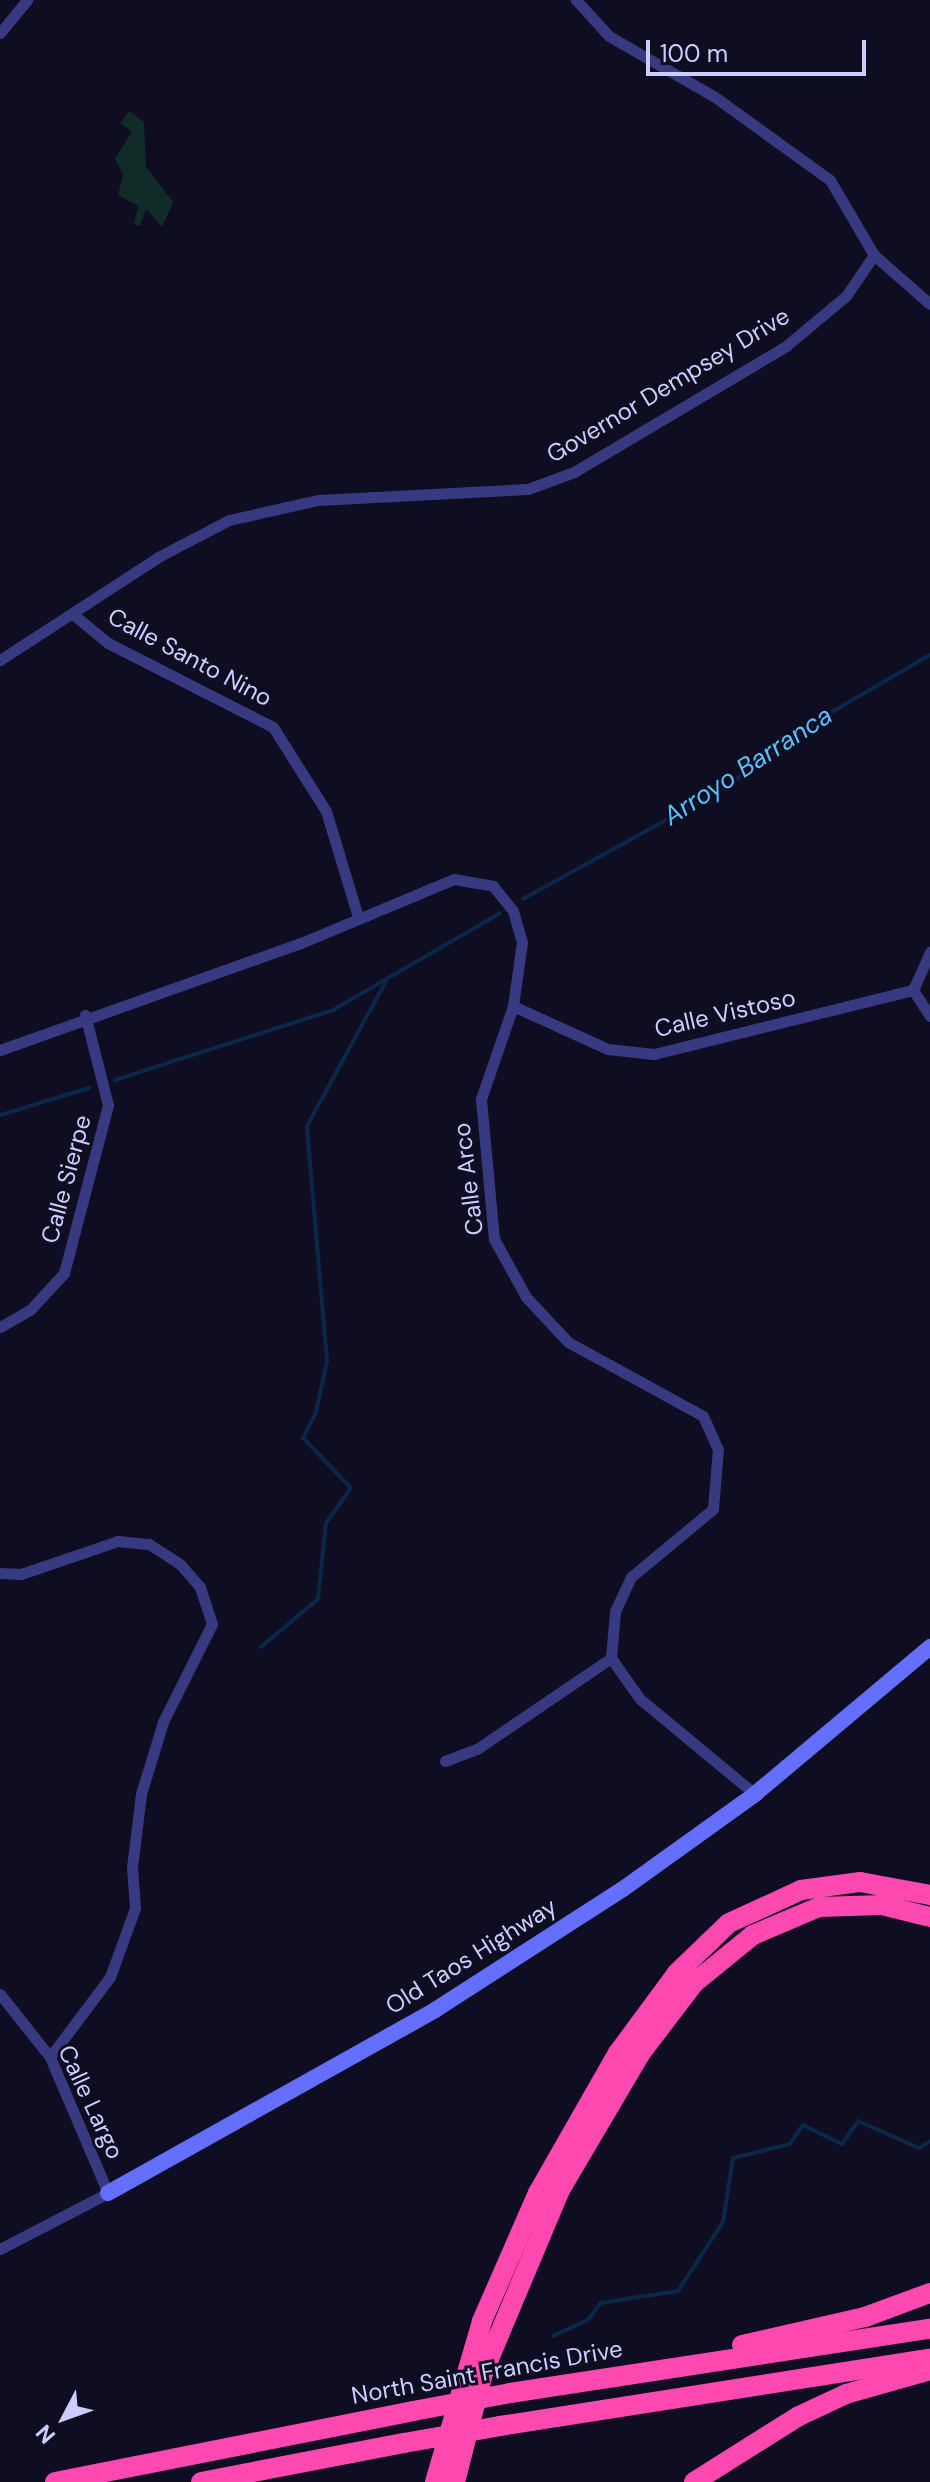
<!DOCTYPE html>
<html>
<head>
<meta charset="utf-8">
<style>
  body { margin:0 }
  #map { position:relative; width:930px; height:2482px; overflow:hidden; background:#0e0d21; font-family:"DM Sans",sans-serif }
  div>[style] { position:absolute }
  .green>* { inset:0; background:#102b28 }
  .stream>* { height:4px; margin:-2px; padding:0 2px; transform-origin:2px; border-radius:2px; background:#0b2747 }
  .street>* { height:11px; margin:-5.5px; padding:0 5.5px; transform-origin:5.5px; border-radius:5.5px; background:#373a81 }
  .secondary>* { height:16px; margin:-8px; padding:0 8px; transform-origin:8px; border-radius:8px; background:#646eff }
  .highway>* { height:20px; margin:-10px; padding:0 10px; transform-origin:10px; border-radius:10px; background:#ff48b0 }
  .highway-bridge>* { height:20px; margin:-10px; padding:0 10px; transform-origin:10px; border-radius:10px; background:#ff48b0 }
  span { translate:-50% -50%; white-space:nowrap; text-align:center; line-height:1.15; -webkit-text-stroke:6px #0e0d21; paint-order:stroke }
  .street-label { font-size:24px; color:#cecdff }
  .water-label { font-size:26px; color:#5bc2ff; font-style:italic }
  .north { position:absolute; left:24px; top:2378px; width:80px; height:80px; -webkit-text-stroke:6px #0e0d21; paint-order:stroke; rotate:229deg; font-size:22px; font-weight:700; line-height:32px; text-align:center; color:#cecdff }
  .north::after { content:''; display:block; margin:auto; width:28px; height:36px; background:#cecdff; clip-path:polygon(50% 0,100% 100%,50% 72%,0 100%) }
  .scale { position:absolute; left:646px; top:40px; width:220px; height:36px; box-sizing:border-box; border:4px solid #cecdff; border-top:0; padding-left:10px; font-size:24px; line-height:28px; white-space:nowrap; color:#cecdff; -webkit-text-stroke:6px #0e0d21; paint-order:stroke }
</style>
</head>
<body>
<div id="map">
  <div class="green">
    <i style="clip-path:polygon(129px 111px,144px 122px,146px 166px,173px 202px,162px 227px,146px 209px,140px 226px,134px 224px,138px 206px,118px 195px,123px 175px,115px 158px,132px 132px,120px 123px)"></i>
  </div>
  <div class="stream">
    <i style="left:523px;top:899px;width:230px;rotate:-28.9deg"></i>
    <i style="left:724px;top:788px;width:130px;rotate:-35.3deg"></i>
    <i style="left:830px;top:713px;width:116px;rotate:-30.1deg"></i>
    <i style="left:115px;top:1080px;width:229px;rotate:-17.8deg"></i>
    <i style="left:333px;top:1010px;width:193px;rotate:-30.1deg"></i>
    <i style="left:0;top:1115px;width:93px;rotate:-16.9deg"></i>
    <i style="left:261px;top:1647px;width:75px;rotate:-40.1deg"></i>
    <i style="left:318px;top:1599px;width:76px;rotate:-84deg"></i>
    <i style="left:326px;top:1523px;width:43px;rotate:-54.5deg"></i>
    <i style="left:351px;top:1488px;width:69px;rotate:-133.8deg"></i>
    <i style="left:303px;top:1438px;width:29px;rotate:-63deg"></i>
    <i style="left:316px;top:1412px;width:52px;rotate:-77.8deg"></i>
    <i style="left:327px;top:1361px;width:236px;rotate:-94.9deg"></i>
    <i style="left:307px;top:1126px;width:167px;rotate:-61.4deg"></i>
    <i style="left:553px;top:2336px;width:40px;rotate:-25deg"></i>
    <i style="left:589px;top:2319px;width:19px;rotate:-55deg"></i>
    <i style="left:600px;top:2303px;width:79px;rotate:-8.7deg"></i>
    <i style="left:678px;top:2291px;width:82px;rotate:-56.9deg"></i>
    <i style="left:723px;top:2222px;width:65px;rotate:-81.1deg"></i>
    <i style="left:733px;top:2158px;width:59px;rotate:-13.8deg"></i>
    <i style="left:790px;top:2144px;width:23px;rotate:-56deg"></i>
    <i style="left:803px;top:2125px;width:43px;rotate:26deg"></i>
    <i style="left:842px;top:2144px;width:28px;rotate:-55deg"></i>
    <i style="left:858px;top:2121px;width:67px;rotate:23.9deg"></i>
    <i style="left:919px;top:2148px;width:13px;rotate:-32deg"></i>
  </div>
  <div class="street">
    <i style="left:0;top:33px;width:43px;rotate:-50.7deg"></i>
    <i style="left:874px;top:255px;width:74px;rotate:41.2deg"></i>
    <i style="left:74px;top:615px;width:44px;rotate:39.5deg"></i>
    <i style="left:108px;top:643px;width:185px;rotate:27deg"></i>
    <i style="left:273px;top:727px;width:99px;rotate:57.8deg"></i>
    <i style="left:326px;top:811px;width:108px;rotate:73.2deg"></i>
    <i style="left:0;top:660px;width:191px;rotate:-33deg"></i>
    <i style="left:160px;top:556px;width:78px;rotate:-27.6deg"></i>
    <i style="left:229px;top:520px;width:91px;rotate:-12.7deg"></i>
    <i style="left:318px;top:500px;width:210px;rotate:-3deg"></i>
    <i style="left:528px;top:489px;width:49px;rotate:-20.3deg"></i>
    <i style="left:574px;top:472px;width:247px;rotate:-30.7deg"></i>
    <i style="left:786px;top:346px;width:78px;rotate:-39.8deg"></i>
    <i style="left:846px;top:296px;width:50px;rotate:-55.7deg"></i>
    <i style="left:874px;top:255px;width:87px;rotate:-120.4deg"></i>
    <i style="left:830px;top:180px;width:142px;rotate:-144.2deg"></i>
    <i style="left:715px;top:97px;width:122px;rotate:-150.1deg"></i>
    <i style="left:609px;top:36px;width:49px;rotate:-132.5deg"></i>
    <i style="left:913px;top:990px;width:31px;rotate:57deg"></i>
    <i style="left:513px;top:1006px;width:104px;rotate:24.4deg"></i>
    <i style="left:608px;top:1049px;width:46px;rotate:6.2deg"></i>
    <i style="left:654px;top:1054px;width:267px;rotate:-13.9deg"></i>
    <i style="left:913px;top:990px;width:42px;rotate:-65.9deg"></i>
    <i style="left:0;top:1050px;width:319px;rotate:-19.6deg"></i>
    <i style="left:301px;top:943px;width:166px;rotate:-22.7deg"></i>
    <i style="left:454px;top:879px;width:40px;rotate:10deg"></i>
    <i style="left:493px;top:886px;width:32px;rotate:51deg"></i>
    <i style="left:513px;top:911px;width:32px;rotate:74deg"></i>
    <i style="left:522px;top:942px;width:65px;rotate:98deg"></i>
    <i style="left:513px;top:1006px;width:98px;rotate:109deg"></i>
    <i style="left:481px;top:1099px;width:141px;rotate:84.7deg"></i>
    <i style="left:494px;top:1239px;width:66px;rotate:61.1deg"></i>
    <i style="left:526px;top:1297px;width:62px;rotate:47deg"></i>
    <i style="left:568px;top:1342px;width:154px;rotate:28.7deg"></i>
    <i style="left:703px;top:1416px;width:36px;rotate:66deg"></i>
    <i style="left:718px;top:1449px;width:60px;rotate:94.8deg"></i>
    <i style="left:713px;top:1509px;width:107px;rotate:140.3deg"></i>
    <i style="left:631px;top:1577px;width:38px;rotate:115deg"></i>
    <i style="left:615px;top:1612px;width:46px;rotate:95deg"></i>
    <i style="left:611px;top:1658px;width:50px;rotate:54.7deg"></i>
    <i style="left:640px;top:1699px;width:149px;rotate:39.6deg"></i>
    <i style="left:0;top:1327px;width:34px;rotate:-30deg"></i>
    <i style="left:30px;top:1310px;width:50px;rotate:-47.4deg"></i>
    <i style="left:64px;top:1273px;width:174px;rotate:-75.3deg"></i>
    <i style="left:108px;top:1105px;width:93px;rotate:-104.3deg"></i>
    <i style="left:0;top:1573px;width:21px;rotate:3deg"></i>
    <i style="left:21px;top:1574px;width:102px;rotate:-18.8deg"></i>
    <i style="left:118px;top:1541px;width:31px;rotate:6deg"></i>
    <i style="left:149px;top:1544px;width:37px;rotate:33deg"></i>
    <i style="left:180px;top:1564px;width:30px;rotate:49deg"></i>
    <i style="left:200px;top:1587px;width:39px;rotate:72deg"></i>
    <i style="left:212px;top:1624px;width:110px;rotate:116.6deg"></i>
    <i style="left:163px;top:1722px;width:75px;rotate:107deg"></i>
    <i style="left:141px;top:1794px;width:74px;rotate:97deg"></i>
    <i style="left:132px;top:1867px;width:41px;rotate:85.8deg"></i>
    <i style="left:135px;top:1908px;width:73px;rotate:109.9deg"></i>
    <i style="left:110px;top:1977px;width:100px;rotate:126.9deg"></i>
    <i style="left:445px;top:1761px;width:34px;rotate:-21deg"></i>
    <i style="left:477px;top:1749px;width:162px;rotate:-34.2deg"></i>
    <i style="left:0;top:1994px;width:80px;rotate:51.6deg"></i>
    <i style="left:50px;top:2057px;width:148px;rotate:66.9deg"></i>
    <i style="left:108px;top:2193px;width:122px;rotate:152.6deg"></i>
  </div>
  <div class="secondary">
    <i style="left:108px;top:2193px;width:375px;rotate:-29.2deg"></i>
    <i style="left:435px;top:2010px;width:224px;rotate:-32.8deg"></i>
    <i style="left:623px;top:1889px;width:163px;rotate:-35.7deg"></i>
    <i style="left:755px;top:1794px;width:229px;rotate:-40deg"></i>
  </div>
  <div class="highway">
    <i style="left:742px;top:2345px;width:126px;rotate:-12.8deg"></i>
    <i style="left:865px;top:2317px;width:69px;rotate:-20.3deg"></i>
    <i style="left:510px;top:2393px;width:425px;rotate:-8.7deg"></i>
    <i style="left:500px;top:2426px;width:435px;rotate:-8.9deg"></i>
    <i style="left:55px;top:2482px;width:365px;rotate:-11.2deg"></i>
    <i style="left:201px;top:2482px;width:207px;rotate:-10.9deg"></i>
    <i style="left:435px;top:2482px;width:168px;rotate:-73.7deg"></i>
    <i style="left:482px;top:2321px;width:140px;rotate:-66.4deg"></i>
    <i style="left:538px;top:2193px;width:161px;rotate:-60.3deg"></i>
    <i style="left:618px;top:2053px;width:99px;rotate:-53.6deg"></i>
    <i style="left:677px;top:1973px;width:72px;rotate:-43.9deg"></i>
    <i style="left:729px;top:1923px;width:79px;rotate:-24.6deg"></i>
    <i style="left:801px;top:1890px;width:60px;rotate:-7.7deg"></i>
    <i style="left:860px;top:1882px;width:71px;rotate:10.5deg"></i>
    <i style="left:455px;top:2482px;width:113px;rotate:-75.6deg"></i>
    <i style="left:483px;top:2373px;width:199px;rotate:-67.2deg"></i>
    <i style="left:560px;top:2190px;width:158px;rotate:-59.5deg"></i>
    <i style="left:640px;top:2054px;width:89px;rotate:-52.7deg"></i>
    <i style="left:694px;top:1983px;width:76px;rotate:-39.1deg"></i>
    <i style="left:753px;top:1935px;width:72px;rotate:-23deg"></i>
    <i style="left:819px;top:1907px;width:63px;rotate:-1.8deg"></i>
    <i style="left:882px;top:1905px;width:49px;rotate:14deg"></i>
    <i style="left:694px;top:2482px;width:124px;rotate:-32.2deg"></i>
    <i style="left:799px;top:2416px;width:52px;rotate:-25.1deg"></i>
    <i style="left:846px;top:2394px;width:87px;rotate:-15.9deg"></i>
  </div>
  <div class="highway-bridge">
    <i style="left:413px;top:2411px;width:99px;rotate:-10.5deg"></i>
    <i style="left:404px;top:2443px;width:97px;rotate:-10deg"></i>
  </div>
  <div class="street-label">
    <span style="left:668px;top:385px;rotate:-31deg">Governor Dempsey Drive</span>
    <span style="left:190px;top:657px;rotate:28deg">Calle Santo Nino</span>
    <span style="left:725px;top:1013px;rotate:-13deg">Calle Vistoso</span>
    <span style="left:66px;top:1179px;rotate:-75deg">Calle Sierpe</span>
    <span style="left:468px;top:1179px;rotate:-97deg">Calle Arco</span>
    <span style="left:471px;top:1956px;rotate:-32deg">Old Taos Highway</span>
    <span style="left:91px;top:2102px;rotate:65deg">Calle Largo</span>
    <span style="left:487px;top:2372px;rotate:-10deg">North Saint Francis Drive</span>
  </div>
  <div class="water-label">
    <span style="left:748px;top:766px;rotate:-33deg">Arroyo Barranca</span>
  </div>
  <div class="north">N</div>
  <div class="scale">100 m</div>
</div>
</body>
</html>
